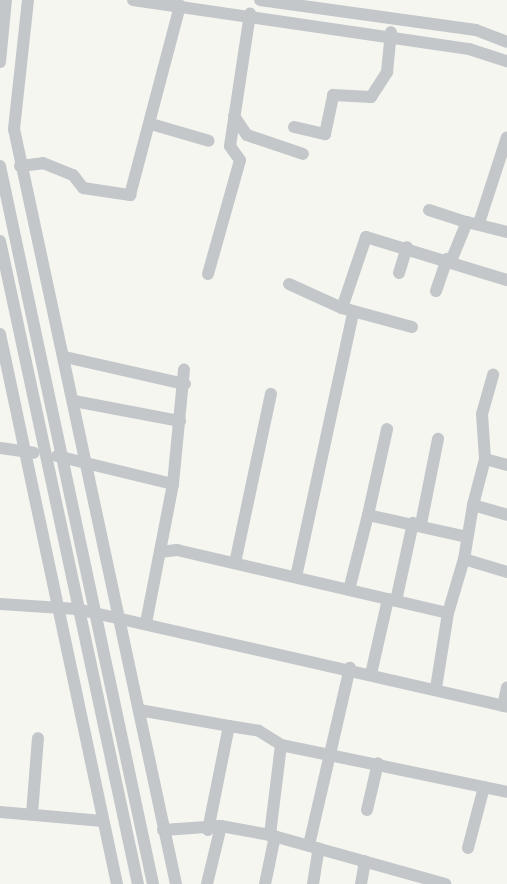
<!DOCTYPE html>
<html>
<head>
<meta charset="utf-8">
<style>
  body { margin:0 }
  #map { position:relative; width:507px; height:884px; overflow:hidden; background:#f6f6f1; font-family:Commissioner,sans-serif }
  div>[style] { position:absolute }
  .minor>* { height:12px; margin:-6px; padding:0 6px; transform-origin:6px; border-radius:6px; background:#c3c7ca }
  span { translate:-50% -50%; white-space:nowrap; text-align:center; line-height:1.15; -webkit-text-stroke:6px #fff; paint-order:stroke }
</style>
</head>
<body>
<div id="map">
  <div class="minor">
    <i style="left:28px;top:0;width:130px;rotate:96.2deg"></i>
    <i style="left:14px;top:129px;width:772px;rotate:77.89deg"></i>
    <i style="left:133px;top:0;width:340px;rotate:8.3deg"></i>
    <i style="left:469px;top:49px;width:40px;rotate:18deg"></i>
    <i style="left:260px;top:0;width:218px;rotate:7.9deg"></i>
    <i style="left:476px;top:30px;width:33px;rotate:21deg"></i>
    <i style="left:0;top:62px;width:62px;rotate:-84.5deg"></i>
    <i style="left:234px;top:116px;width:23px;rotate:56deg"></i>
    <i style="left:247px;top:135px;width:59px;rotate:18.7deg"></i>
    <i style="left:151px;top:124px;width:60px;rotate:16.3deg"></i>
    <i style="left:294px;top:127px;width:32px;rotate:13deg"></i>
    <i style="left:325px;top:134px;width:40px;rotate:-78deg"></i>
    <i style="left:333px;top:95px;width:38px;rotate:3deg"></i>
    <i style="left:371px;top:97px;width:30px;rotate:-57deg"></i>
    <i style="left:387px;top:72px;width:40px;rotate:-84.3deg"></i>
    <i style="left:0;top:166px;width:734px;rotate:77.97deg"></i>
    <i style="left:20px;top:166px;width:23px;rotate:-7deg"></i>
    <i style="left:43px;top:163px;width:32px;rotate:22deg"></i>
    <i style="left:73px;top:175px;width:16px;rotate:52deg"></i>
    <i style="left:83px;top:188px;width:48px;rotate:8.5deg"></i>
    <i style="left:130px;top:195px;width:196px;rotate:-75.2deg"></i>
    <i style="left:429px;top:210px;width:40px;rotate:18deg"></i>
    <i style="left:479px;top:223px;width:90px;rotate:-72deg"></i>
    <i style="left:0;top:241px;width:658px;rotate:77.89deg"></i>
    <i style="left:451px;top:261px;width:42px;rotate:-67.7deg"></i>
    <i style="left:467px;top:222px;width:41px;rotate:14deg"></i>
    <i style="left:399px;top:273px;width:27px;rotate:-73deg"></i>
    <i style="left:208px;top:274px;width:118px;rotate:-74.3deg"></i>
    <i style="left:240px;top:160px;width:17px;rotate:-126deg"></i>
    <i style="left:230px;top:146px;width:134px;rotate:-81.4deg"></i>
    <i style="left:289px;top:284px;width:58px;rotate:24.4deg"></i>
    <i style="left:436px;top:291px;width:34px;rotate:-71deg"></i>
    <i style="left:412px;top:327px;width:73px;rotate:-164.8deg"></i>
    <i style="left:342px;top:308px;width:75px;rotate:-71.3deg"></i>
    <i style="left:366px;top:237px;width:147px;rotate:17deg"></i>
    <i style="left:0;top:334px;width:562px;rotate:77.99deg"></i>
    <i style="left:65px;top:357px;width:123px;rotate:12.7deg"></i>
    <i style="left:74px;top:401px;width:108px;rotate:10.7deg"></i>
    <i style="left:0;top:448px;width:34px;rotate:8deg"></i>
    <i style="left:57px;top:456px;width:119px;rotate:13.6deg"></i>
    <i style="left:485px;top:459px;width:23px;rotate:15deg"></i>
    <i style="left:473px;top:505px;width:48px;rotate:-75.4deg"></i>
    <i style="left:485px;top:459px;width:45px;rotate:-93.8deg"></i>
    <i style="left:482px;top:414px;width:41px;rotate:-74.2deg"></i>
    <i style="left:368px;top:515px;width:88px;rotate:-77.5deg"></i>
    <i style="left:421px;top:524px;width:87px;rotate:-78.7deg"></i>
    <i style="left:160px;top:552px;width:17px;rotate:-7deg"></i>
    <i style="left:177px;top:550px;width:278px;rotate:13.1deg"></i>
    <i style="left:448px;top:613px;width:76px;rotate:99.1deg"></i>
    <i style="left:464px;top:559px;width:55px;rotate:-80.5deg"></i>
    <i style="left:473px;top:505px;width:35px;rotate:16deg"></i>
    <i style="left:235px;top:563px;width:173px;rotate:-78deg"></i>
    <i style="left:296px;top:577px;width:270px;rotate:-77.8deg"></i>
    <i style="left:349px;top:590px;width:77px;rotate:-75.8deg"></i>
    <i style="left:368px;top:515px;width:101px;rotate:12.5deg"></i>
    <i style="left:396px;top:601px;width:80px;rotate:-77.7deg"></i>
    <i style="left:0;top:604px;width:77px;rotate:3.7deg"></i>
    <i style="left:77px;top:609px;width:441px;rotate:12.8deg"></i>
    <i style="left:448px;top:613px;width:56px;rotate:-73.5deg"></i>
    <i style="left:464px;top:559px;width:45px;rotate:16.8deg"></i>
    <i style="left:146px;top:623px;width:142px;rotate:-79deg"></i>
    <i style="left:173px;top:484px;width:115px;rotate:-84.5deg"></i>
    <i style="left:371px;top:674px;width:77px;rotate:-77.2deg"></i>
    <i style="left:503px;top:706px;width:19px;rotate:-78deg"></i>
    <i style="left:139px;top:710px;width:91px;rotate:10.1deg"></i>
    <i style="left:281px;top:745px;width:231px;rotate:11.7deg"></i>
    <i style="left:367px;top:810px;width:48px;rotate:-76.8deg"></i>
    <i style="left:0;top:812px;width:103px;rotate:5deg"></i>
    <i style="left:32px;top:814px;width:76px;rotate:-85.5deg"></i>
    <i style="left:163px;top:830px;width:58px;rotate:-3.9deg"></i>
    <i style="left:221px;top:826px;width:60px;rotate:103.6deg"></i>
    <i style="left:208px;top:830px;width:106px;rotate:-78.6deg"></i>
    <i style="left:229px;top:726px;width:30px;rotate:9deg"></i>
    <i style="left:259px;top:731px;width:26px;rotate:32deg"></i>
    <i style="left:281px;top:745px;width:91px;rotate:97deg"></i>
    <i style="left:270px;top:835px;width:50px;rotate:-169.6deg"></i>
    <i style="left:270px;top:835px;width:182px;rotate:15.6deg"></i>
    <i style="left:309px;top:845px;width:182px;rotate:-77deg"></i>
    <i style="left:468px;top:848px;width:63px;rotate:-75.3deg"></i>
    <i style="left:265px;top:884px;width:49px;rotate:-78.2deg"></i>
    <i style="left:313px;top:884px;width:36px;rotate:-81deg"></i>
    <i style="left:361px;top:884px;width:23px;rotate:-80deg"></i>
  </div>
</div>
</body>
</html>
